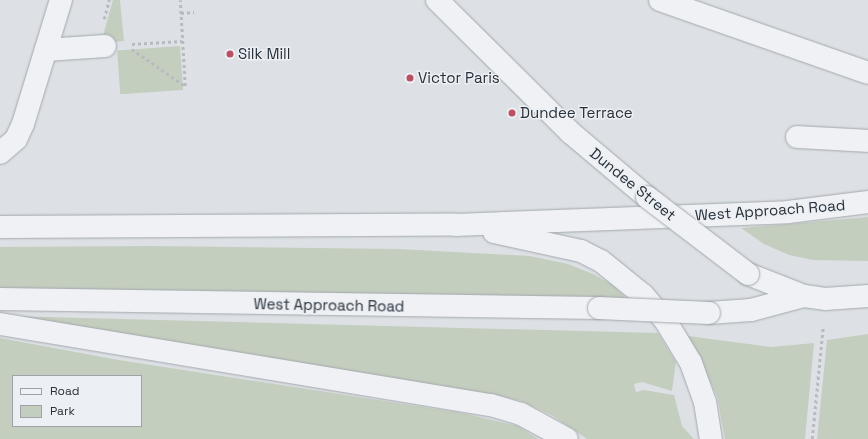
<!DOCTYPE html>
<html>
<head>
<meta charset="utf-8">
<style>
  body { margin:0 }
  #map { position:relative; width:868px; height:439px; overflow:hidden; background:#dde1e5; font-family:"Space Grotesk",sans-serif }
  div>[style] { position:absolute }
  .green>* { inset:0; background:#c4cebf; transform-origin:0 0 }
  .path>* { height:2.5px; margin-top:-1.25px; transform-origin:0; background:repeating-linear-gradient(90deg,#b7bbc0 0 3px,transparent 0 6px) }
  .roads { filter:drop-shadow(0 0 1px #a3a8ae) drop-shadow(0 0 1px #a3a8ae) }
  .minor>* { height:22px; margin:-11px; padding:0 11px; transform-origin:11px; border-radius:11px; background:#eff1f4 }
  .bridges { filter:drop-shadow(0 0 1px #a3a8ae) drop-shadow(0 0 1px #a3a8ae) }
  .minor-bridge>* { height:22px; margin:-11px; padding:0 11px; transform-origin:11px; border-radius:11px; background:#eff1f4 }
  .dots>* { width:11px; height:11px; translate:-50% -50%; box-sizing:border-box; border:2px solid #eceff3; border-radius:50% }
  span { translate:-50% -50%; white-space:nowrap; text-align:center; line-height:1.15; -webkit-text-stroke:3px #eceff3; paint-order:stroke }
  .poi-label { font-size:15px; color:#28303a }
  .left { translate:0 -50%; text-align:left }
  .street-label { font-size:15px; color:#28303a }
  .legend { position:absolute; left:12px; top:375px; width:130px; height:52px; box-sizing:border-box; background:#eceff3; border:1px solid #9ea3a9; margin:0; padding:5px 7px; list-style:none; font-size:12px; color:#28303a }
  .legend li { display:flex; align-items:center; gap:8px; height:20px }
  .legend b { width:20px; border:1px solid #9ea3a9 }
</style>
</head>
<body>
<div id="map">
  <div class="green">
    <i style="clip-path:polygon(113px 0,120px 0,124px 41px,101px 43px)"></i>
    <i style="left:180px;top:46px;width:44px;height:63px;rotate:86deg"></i>
    <i style="clip-path:polygon(868px 217px,868px 261px,813px 260px,789px 255px,764px 244px,741px 228px)"></i>
    <i style="clip-path:polygon(150px 246px,399px 249px,530px 256px,568px 264px,593px 274px,613px 285px,627px 299px,0 289px,0 247px)"></i>
    <i style="clip-path:polygon(8px 316px,658px 333px,676px 362px,672px 391px,642px 382px,634px 384px,636px 392px,644px 390px,674px 395px,682px 426px,694px 439px,587px 439px,553px 416px,521px 401px,495px 395px)"></i>
    <i style="clip-path:polygon(868px 334px,868px 439px,817px 439px,827px 340px)"></i>
    <i style="clip-path:polygon(688px 336px,771px 347px,814px 343px,805px 439px,725px 439px,717px 396px)"></i>
    <i style="clip-path:polygon(evenodd,0 338px,119px 360px,462px 413px,518px 426px,538px 439px,0 439px,0 338px,13px 376px,141px 376px,141px 426px,13px 426px,13px 376px)"></i>
  </div>
  <div class="path">
    <i style="left:181px;top:13px;width:13px;rotate:-4deg"></i>
    <i style="left:104px;top:19px;width:20px;rotate:-75deg"></i>
    <i style="left:132px;top:44px;width:50px;rotate:-3.4deg"></i>
    <i style="left:132px;top:49px;width:65px;rotate:34.9deg"></i>
    <i style="left:185px;top:86px;width:86px;rotate:-93.3deg"></i>
    <i style="left:812px;top:439px;width:113px;rotate:-84.4deg"></i>
  </div>
  <div class="roads">
    <div class="minor">
      <i style="left:437px;top:0;width:189px;rotate:44.8deg"></i>
      <i style="left:571px;top:133px;width:99px;rotate:40.1deg"></i>
      <i style="left:660px;top:0;width:220px;rotate:19.3deg"></i>
      <i style="left:46px;top:50px;width:59px;rotate:-3.9deg"></i>
      <i style="left:797px;top:137px;width:71px;rotate:3.2deg"></i>
      <i style="left:0;top:153px;width:21px;rotate:-41deg"></i>
      <i style="left:16px;top:139px;width:17px;rotate:-65deg"></i>
      <i style="left:23px;top:124px;width:130px;rotate:-73deg"></i>
      <i style="left:0;top:227px;width:455px;rotate:-0.3deg"></i>
      <i style="left:455px;top:225px;width:333px;rotate:-2.2deg"></i>
      <i style="left:788px;top:212px;width:81px;rotate:-7.1deg"></i>
      <i style="left:494px;top:232px;width:89px;rotate:12.3deg"></i>
      <i style="left:581px;top:251px;width:22px;rotate:27deg"></i>
      <i style="left:601px;top:261px;width:54px;rotate:39deg"></i>
      <i style="left:643px;top:295px;width:33px;rotate:49deg"></i>
      <i style="left:665px;top:320px;width:50px;rotate:58.8deg"></i>
      <i style="left:691px;top:363px;width:41px;rotate:70.3deg"></i>
      <i style="left:705px;top:402px;width:37px;rotate:81deg"></i>
      <i style="left:748px;top:274px;width:60px;rotate:21.4deg"></i>
      <i style="left:804px;top:296px;width:21px;rotate:8deg"></i>
      <i style="left:825px;top:299px;width:43px;rotate:-4deg"></i>
      <i style="left:0;top:299px;width:599px;rotate:0.86deg"></i>
      <i style="left:709px;top:313px;width:42px;rotate:-4.1deg"></i>
      <i style="left:751px;top:310px;width:55px;rotate:-14.8deg"></i>
      <i style="left:0;top:324px;width:498px;rotate:9.4deg"></i>
      <i style="left:491px;top:405px;width:31px;rotate:17deg"></i>
      <i style="left:521px;top:414px;width:52px;rotate:28.5deg"></i>
    </div>
  </div>
  <div class="bridges">
    <div class="minor-bridge">
      <i style="left:647px;top:197px;width:127px;rotate:37.3deg"></i>
      <i style="left:599px;top:308px;width:110px;rotate:2.6deg"></i>
    </div>
  </div>
  <div class="dots">
    <i style="left:230px;top:54px;background:#bd4f64"></i>
    <i style="left:410px;top:78px;background:#bd4f64"></i>
    <i style="left:512px;top:113px;background:#bd4f64"></i>
  </div>
  <div class="poi-label">
    <span class="left" style="left:238px;top:54px">Silk Mill</span>
    <span class="left" style="left:418px;top:78px">Victor Paris</span>
    <span class="left" style="left:520px;top:113px">Dundee Terrace</span>
  </div>
  <div class="street-label">
    <span style="left:633px;top:184px;rotate:39deg">Dundee Street</span>
    <span style="left:770px;top:210px;rotate:-4deg">West Approach Road</span>
    <span style="left:329px;top:305px;rotate:1deg">West Approach Road</span>
  </div>
  <ul class="legend">
  <li><b style="height:5px;background:#eff1f4"></b>Road</li>
  <li><b style="height:11px;background:#c4cebf"></b>Park</li>
  </ul>
</div>
</body>
</html>
